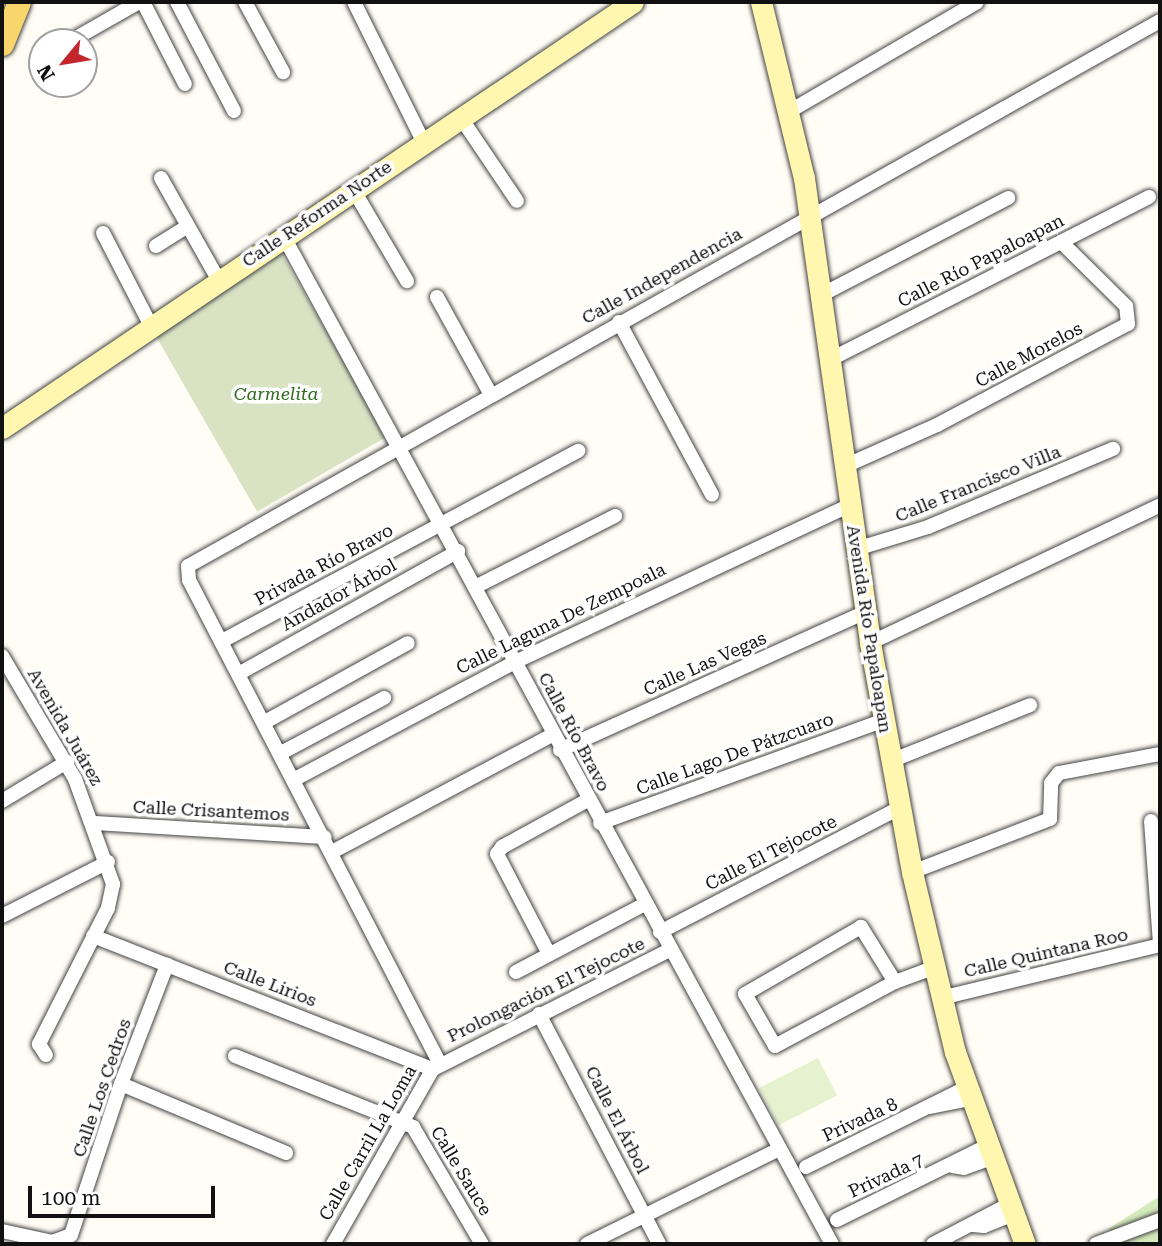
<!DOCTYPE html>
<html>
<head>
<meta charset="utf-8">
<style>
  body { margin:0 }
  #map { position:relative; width:1162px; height:1246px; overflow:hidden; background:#fffdf5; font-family:"Roboto Serif",serif }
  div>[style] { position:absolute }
  .green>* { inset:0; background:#d5ebbd }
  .cemetery>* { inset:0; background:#d9e3c4; transform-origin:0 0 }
  .pitch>* { inset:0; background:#e6f2cf; transform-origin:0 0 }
  .roads { filter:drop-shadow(0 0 2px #444) drop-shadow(0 0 2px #444) }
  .street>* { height:14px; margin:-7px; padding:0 7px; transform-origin:7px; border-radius:7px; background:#fff }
  .secondary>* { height:21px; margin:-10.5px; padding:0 10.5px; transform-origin:10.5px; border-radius:10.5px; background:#fff6b0 }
  .primary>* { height:23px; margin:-11.5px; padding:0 11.5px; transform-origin:11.5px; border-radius:11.5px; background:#f9d66b }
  span { translate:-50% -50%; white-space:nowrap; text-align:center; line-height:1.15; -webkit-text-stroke:7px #fff; paint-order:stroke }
  .street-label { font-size:18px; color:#111 }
  .park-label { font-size:18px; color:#2f6b1f; font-style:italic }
  .frame { position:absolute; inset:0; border:4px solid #111; pointer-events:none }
  .north { position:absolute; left:28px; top:28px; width:70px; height:70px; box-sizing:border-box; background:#fff; border:2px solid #a0a0a0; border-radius:50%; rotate:240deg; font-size:19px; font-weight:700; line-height:28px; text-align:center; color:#111 }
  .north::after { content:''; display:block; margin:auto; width:24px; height:32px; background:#c4262e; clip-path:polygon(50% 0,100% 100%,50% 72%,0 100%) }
  .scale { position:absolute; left:28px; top:1186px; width:187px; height:32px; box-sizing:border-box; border:4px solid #111; border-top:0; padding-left:9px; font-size:21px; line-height:24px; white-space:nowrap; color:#111; -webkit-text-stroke:5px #fff; paint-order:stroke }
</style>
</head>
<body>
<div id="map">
  <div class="green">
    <i style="clip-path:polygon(1160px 1196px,1160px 1244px,1118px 1244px,1108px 1229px)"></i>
  </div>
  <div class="cemetery">
    <i style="left:281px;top:253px;width:212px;height:150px;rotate:60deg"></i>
  </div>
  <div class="pitch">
    <i style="left:818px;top:1058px;width:42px;height:66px;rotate:63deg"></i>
  </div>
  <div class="roads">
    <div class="street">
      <i style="left:143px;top:2px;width:92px;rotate:62.9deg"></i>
      <i style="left:177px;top:2px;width:123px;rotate:62.4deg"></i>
      <i style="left:245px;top:2px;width:80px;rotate:61.5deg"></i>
      <i style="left:354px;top:2px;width:157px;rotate:63.6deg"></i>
      <i style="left:69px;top:42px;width:81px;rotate:-29.7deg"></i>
      <i style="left:790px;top:111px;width:216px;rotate:-30.2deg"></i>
      <i style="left:461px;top:118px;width:100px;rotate:56deg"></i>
      <i style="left:161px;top:178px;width:118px;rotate:60.6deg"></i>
      <i style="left:353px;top:189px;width:107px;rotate:59.6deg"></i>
      <i style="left:103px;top:233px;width:105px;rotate:62.7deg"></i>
      <i style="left:284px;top:237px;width:1146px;rotate:61.45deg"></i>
      <i style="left:156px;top:246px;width:36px;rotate:-32deg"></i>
      <i style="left:821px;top:295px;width:211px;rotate:-27.4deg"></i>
      <i style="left:437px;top:297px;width:112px;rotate:61.1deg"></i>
      <i style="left:619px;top:322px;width:196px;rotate:61.7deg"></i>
      <i style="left:831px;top:359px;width:357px;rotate:-27deg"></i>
      <i style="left:845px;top:466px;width:101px;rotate:-24deg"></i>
      <i style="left:937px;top:425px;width:216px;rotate:-27.9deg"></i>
      <i style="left:1128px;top:324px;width:18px;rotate:-96deg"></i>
      <i style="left:1126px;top:306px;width:91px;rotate:-135.4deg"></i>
      <i style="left:856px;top:549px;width:75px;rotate:-17deg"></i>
      <i style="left:928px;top:527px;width:201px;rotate:-22.9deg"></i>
      <i style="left:477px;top:586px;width:155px;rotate:-26.9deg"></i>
      <i style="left:222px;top:641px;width:404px;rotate:-28.1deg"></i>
      <i style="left:870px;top:643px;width:321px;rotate:-25.4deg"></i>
      <i style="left:2px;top:656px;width:143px;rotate:59.3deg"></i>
      <i style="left:75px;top:779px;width:112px;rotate:70.1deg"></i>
      <i style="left:113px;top:884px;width:25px;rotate:102deg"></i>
      <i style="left:108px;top:908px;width:153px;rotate:116.9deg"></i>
      <i style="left:39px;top:1044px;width:13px;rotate:58deg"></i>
      <i style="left:240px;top:673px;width:250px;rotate:-29.2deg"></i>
      <i style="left:265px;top:722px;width:163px;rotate:-28.9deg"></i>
      <i style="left:560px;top:750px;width:335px;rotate:-24.3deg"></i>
      <i style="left:281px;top:753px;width:117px;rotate:-28.1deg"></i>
      <i style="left:891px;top:761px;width:150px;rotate:-21.9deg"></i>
      <i style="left:295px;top:779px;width:249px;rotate:-28deg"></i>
      <i style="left:515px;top:662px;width:370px;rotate:-25.1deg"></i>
      <i style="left:2px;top:801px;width:76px;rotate:-31deg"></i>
      <i style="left:1151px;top:821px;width:123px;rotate:85.8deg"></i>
      <i style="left:94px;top:823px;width:231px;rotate:3.5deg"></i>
      <i style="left:600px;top:823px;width:302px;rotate:-19.9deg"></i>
      <i style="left:332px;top:852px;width:249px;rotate:-28deg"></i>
      <i style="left:912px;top:872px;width:148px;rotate:-21deg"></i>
      <i style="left:1050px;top:819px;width:36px;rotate:-88deg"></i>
      <i style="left:1051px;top:783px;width:13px;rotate:-51deg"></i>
      <i style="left:1059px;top:773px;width:103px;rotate:-10.7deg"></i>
      <i style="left:2px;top:916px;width:119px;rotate:-27deg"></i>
      <i style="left:660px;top:932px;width:269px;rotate:-27.4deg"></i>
      <i style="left:93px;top:936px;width:365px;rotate:21.4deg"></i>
      <i style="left:549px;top:954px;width:113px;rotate:-117.5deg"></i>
      <i style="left:497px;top:854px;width:9px;rotate:-54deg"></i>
      <i style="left:502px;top:847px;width:98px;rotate:-28.7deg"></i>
      <i style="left:516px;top:972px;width:146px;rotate:-27.8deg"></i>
      <i style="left:895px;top:982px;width:65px;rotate:-121.7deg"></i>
      <i style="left:861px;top:927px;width:134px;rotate:150deg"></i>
      <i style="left:745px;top:994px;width:60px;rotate:60deg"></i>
      <i style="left:775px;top:1046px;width:136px;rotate:-28.1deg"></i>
      <i style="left:895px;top:982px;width:40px;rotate:-20.2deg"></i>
      <i style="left:941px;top:998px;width:225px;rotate:-13.6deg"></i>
      <i style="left:539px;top:1014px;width:259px;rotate:62.4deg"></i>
      <i style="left:235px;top:1056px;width:192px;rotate:21.7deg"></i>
      <i style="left:413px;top:1127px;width:136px;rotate:59.5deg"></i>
      <i style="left:440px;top:1064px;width:545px;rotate:-117.41deg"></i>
      <i style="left:189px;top:580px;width:14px;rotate:-94deg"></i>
      <i style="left:188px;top:566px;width:1114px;rotate:-29.28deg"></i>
      <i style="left:121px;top:1084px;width:179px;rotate:22.7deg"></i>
      <i style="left:930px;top:1107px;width:41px;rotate:-11.3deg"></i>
      <i style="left:952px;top:1166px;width:12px;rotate:9deg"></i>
      <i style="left:964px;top:1168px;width:29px;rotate:-20deg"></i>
      <i style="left:806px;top:1167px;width:178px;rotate:-26.3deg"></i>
      <i style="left:837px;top:1220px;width:167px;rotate:-26.3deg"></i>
      <i style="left:973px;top:1225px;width:11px;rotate:5deg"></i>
      <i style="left:984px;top:1226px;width:31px;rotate:-22deg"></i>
      <i style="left:2px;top:1231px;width:51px;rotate:12.4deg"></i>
      <i style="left:52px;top:1242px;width:20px;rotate:-20deg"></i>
      <i style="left:71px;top:1235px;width:159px;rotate:-71.7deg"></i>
      <i style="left:121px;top:1084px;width:128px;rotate:-68.9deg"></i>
      <i style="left:333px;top:1244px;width:202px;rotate:-60.3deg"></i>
      <i style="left:433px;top:1069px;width:265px;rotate:-26.7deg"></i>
      <i style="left:587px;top:1244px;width:214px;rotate:-26.3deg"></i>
      <i style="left:933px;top:1244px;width:87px;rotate:-27.5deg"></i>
      <i style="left:1096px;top:1244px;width:68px;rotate:-20.6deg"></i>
    </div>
    <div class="secondary">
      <i style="left:761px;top:2px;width:181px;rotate:76.3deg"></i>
      <i style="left:804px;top:178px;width:470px;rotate:81.9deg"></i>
      <i style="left:870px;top:643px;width:233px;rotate:79.6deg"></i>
      <i style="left:912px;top:872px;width:185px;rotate:76.6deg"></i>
      <i style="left:955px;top:1052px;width:204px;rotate:70deg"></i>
      <i style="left:2px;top:428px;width:761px;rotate:-34.02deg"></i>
    </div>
    <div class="primary">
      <i style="left:2px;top:44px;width:45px;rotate:-68deg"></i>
    </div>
  </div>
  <div class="street-label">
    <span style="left:317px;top:214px;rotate:-34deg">Calle Reforma Norte</span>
    <span style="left:981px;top:261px;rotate:-27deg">Calle Río Papaloapan</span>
    <span style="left:662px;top:276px;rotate:-29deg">Calle Independencia</span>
    <span style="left:1029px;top:355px;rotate:-28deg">Calle Morelos</span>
    <span style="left:978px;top:484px;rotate:-22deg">Calle Francisco Villa</span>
    <span style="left:324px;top:565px;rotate:-28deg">Privada Río Bravo</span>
    <span style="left:339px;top:595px;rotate:-29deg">Andador Árbol</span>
    <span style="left:561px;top:619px;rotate:-26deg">Calle Laguna De Zempoala</span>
    <span style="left:869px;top:629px;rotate:81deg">Avenida Río Papaloapan</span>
    <span style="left:705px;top:664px;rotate:-24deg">Calle Las Vegas</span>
    <span style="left:65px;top:727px;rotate:60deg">Avenida Juárez</span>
    <span style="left:574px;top:732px;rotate:62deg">Calle Río Bravo</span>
    <span style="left:735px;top:754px;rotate:-20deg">Calle Lago De Pátzcuaro</span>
    <span style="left:211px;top:811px;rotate:3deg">Calle Crisantemos</span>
    <span style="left:771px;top:853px;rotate:-27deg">Calle El Tejocote</span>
    <span style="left:1046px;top:953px;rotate:-13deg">Calle Quintana Roo</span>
    <span style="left:270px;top:984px;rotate:21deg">Calle Lirios</span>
    <span style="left:546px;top:990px;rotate:-26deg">Prolongación El Tejocote</span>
    <span style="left:102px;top:1088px;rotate:-71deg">Calle Los Cedros</span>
    <span style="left:617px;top:1120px;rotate:63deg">Calle El Árbol</span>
    <span style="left:860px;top:1120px;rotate:-25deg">Privada 8</span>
    <span style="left:368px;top:1143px;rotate:-60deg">Calle Carril La Loma</span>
    <span style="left:461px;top:1171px;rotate:59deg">Calle Sauce</span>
    <span style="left:886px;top:1176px;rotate:-25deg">Privada 7</span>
  </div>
  <div class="park-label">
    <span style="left:276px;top:394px">Carmelita</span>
  </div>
  <div class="frame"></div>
  <div class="north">N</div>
  <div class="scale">100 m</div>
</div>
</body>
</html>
